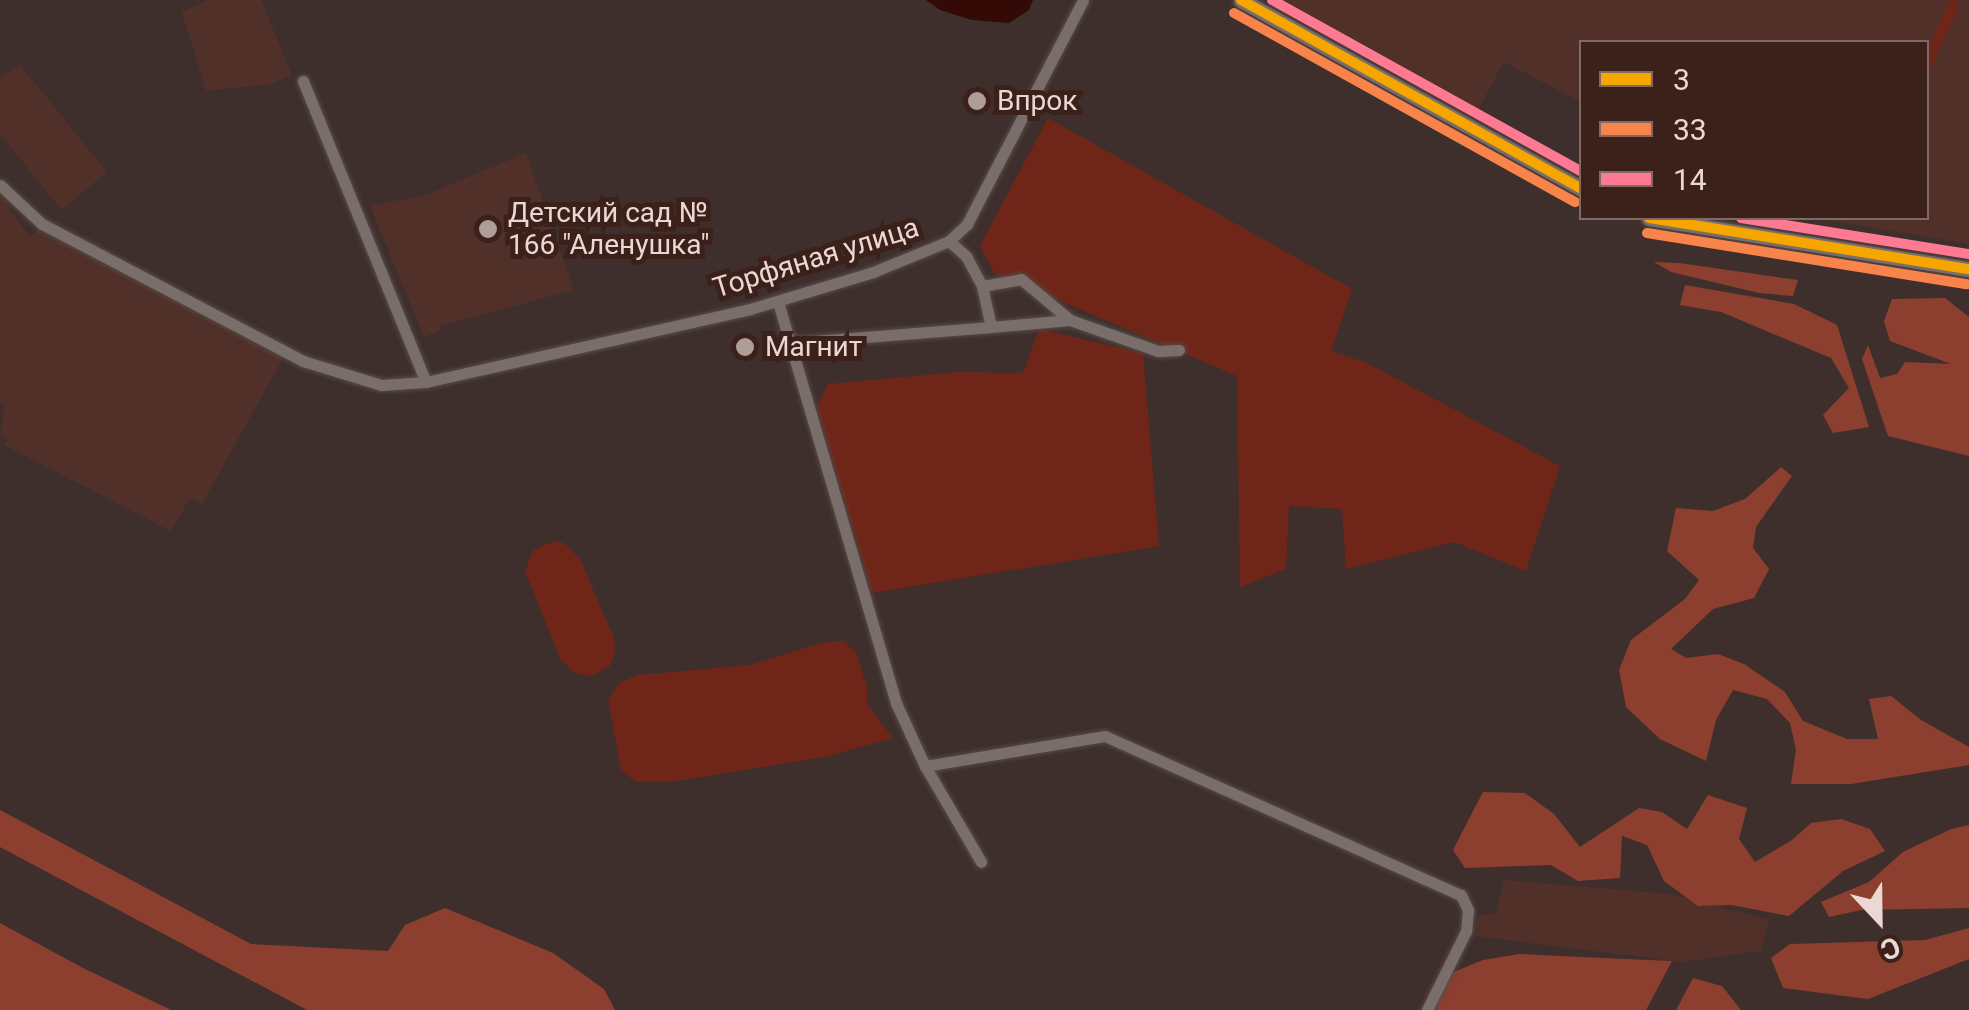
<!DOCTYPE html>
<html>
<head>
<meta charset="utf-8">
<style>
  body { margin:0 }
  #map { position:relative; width:1969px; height:1010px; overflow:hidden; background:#3e2f2c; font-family:Roboto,sans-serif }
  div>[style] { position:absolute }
  .built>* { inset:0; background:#513029 }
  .green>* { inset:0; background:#6f2619 }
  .forest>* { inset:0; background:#8d3f2f }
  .water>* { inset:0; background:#330a05 }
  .roads { filter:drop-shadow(0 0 2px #584b48) drop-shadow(0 0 2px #584b48) }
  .minor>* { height:11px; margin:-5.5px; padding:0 5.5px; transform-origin:5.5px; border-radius:5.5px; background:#7a6e6b }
  .secondary>* { height:15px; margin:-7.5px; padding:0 7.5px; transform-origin:7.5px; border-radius:7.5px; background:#7a6e6b }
  .bus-1>* { height:10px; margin:-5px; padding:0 5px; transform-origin:5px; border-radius:5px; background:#f7a600 }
  .bus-2>* { height:10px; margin:-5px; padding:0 5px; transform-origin:5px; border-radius:5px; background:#f8844c }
  .bus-3>* { height:10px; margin:-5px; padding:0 5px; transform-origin:5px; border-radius:5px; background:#fe7a93 }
  .dots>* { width:28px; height:28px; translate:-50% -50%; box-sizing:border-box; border:5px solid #3c201a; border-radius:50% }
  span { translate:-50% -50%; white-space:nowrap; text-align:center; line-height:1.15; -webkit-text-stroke:10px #3c201a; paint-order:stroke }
  .poi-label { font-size:28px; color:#ebd8d4 }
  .left { translate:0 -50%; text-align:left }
  .street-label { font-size:28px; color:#ebd8d4 }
  .legend { position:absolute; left:1579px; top:40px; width:350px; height:180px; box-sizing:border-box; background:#3c201a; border:2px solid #826a64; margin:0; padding:12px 18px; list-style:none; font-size:30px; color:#ebd8d4 }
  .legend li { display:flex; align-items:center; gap:20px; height:50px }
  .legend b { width:50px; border:2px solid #826a64 }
  .north { position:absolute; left:1829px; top:870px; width:100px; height:100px; -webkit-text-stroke:8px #3c201a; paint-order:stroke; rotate:158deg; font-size:28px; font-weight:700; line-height:40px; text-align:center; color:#ebd8d4 }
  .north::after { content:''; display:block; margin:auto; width:35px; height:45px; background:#ebd8d4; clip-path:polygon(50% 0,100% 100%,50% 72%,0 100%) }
</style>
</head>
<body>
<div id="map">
  <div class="built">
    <i style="clip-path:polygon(208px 0,261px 0,292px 75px,271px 84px,206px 91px,182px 12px)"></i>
    <i style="clip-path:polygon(1276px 0,1969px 0,1969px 244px,1816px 218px,1926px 218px,1926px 42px,1582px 42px,1581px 102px,1504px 62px,1477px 112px)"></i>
    <i style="clip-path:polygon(20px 65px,107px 172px,61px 210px,0 134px,0 77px)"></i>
    <i style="clip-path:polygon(526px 153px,574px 290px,440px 326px,441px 330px,424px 337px,370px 206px,425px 195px)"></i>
    <i style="clip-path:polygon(0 194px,29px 236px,39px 230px,283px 358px,202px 504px,190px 498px,171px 531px,4px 445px,8px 439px,0 435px,5px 405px,0 405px)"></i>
    <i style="clip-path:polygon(1504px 880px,1671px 894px,1769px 920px,1761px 951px,1682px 962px,1475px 936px,1478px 916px,1496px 913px)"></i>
  </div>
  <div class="green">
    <i style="clip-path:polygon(1950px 0,1956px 0,1958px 9px,1927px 76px,1927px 49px)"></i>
    <i style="clip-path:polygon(1048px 118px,1352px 289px,1331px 351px,1367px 363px,1560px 466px,1526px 571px,1454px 542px,1346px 569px,1342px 509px,1289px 506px,1286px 569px,1240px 587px,1237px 376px,994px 273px,980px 246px)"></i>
    <i style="clip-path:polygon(1039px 329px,1143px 353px,1159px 546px,872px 593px,817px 407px,828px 384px,958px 372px,1018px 373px,1024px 371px)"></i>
    <i style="clip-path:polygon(554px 541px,564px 543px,580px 559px,613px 636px,616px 647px,610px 666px,592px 676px,574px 673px,560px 658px,525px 571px,533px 550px)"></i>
    <i style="clip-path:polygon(843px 641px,856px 652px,867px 687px,867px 704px,893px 738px,825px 757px,670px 782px,636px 782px,621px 770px,608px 699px,621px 682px,638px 675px,750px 665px,820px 643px)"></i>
  </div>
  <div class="forest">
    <i style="clip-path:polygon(1654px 262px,1679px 263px,1798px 280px,1793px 296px,1759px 293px,1671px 272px)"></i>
    <i style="clip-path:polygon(1685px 285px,1794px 304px,1837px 325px,1869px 427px,1833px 433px,1823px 415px,1849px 388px,1831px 358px,1721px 312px,1680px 305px)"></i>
    <i style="clip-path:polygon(1945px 298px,1969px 317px,1969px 456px,1888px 436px,1862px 359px,1868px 345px,1880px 378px,1897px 374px,1905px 362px,1951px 364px,1890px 341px,1884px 321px,1892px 299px)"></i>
    <i style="clip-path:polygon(1781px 467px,1792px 476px,1756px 527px,1753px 548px,1769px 569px,1754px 598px,1713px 609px,1671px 649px,1686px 658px,1718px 654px,1744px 664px,1785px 692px,1803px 721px,1847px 739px,1878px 739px,1869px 699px,1891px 696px,1921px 720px,1969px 747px,1969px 765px,1851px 784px,1791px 784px,1796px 750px,1790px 723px,1767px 699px,1733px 690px,1716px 720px,1706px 761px,1660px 739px,1626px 707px,1619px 670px,1631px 640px,1685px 599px,1699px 580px,1667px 551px,1676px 508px,1713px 511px,1745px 499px)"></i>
    <i style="clip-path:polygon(1483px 792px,1525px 793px,1554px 814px,1580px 847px,1639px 808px,1662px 812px,1687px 829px,1708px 795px,1747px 808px,1739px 839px,1755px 862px,1792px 840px,1811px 823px,1841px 819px,1870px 829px,1885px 851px,1843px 871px,1789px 916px,1731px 905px,1698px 906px,1664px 881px,1647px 845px,1622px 836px,1620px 878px,1578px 881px,1551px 865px,1465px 868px,1453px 850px)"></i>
    <i style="clip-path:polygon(0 810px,251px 944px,388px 951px,405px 925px,445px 908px,553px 953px,604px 989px,615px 1010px,307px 1010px,0 847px)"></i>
    <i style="clip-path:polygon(1969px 825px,1969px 908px,1861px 910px,1829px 917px,1821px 902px,1869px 882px,1903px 852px,1951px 829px)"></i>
    <i style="clip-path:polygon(0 923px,83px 968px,171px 1010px,0 1010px)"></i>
    <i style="clip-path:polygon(1969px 928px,1969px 959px,1868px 999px,1783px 988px,1771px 958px,1790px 944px,1925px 940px)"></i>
    <i style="clip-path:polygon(1519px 954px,1603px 958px,1672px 961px,1646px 1010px,1435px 1010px,1449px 974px,1483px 960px)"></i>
    <i style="clip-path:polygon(1693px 978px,1722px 986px,1741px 1010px,1676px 1010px)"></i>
  </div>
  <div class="water">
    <i style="clip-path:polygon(926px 0,1033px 0,1029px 10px,1009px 23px,972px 20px,940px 10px)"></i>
  </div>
  <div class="roads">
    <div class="minor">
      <i style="left:303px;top:81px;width:325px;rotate:67.8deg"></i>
      <i style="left:0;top:185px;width:57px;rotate:42.9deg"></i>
      <i style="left:42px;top:224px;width:295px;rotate:27.7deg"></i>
      <i style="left:303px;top:361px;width:82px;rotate:17.1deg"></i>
      <i style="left:381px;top:385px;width:45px;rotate:-3.8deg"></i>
      <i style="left:426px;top:382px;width:332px;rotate:-12.7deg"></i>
      <i style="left:750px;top:309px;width:128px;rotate:-16.7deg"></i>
      <i style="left:873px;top:272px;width:82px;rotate:-22.2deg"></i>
      <i style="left:949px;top:241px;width:25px;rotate:-43deg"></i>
      <i style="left:967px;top:224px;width:252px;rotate:-62.6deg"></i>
      <i style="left:982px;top:286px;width:40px;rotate:-10deg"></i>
      <i style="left:1021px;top:279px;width:64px;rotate:39.9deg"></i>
      <i style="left:1070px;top:320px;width:93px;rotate:19.4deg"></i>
      <i style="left:1158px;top:351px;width:21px;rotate:-3deg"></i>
      <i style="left:778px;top:302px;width:418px;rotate:73.6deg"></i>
      <i style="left:896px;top:703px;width:69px;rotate:65.3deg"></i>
      <i style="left:925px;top:766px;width:111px;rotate:59.7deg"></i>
      <i style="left:991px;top:327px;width:79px;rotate:-5.1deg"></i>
      <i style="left:789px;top:343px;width:203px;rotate:-4.5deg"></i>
      <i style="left:991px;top:327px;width:42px;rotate:-102.4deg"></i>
      <i style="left:982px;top:286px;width:34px;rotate:-118deg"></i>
      <i style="left:966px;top:256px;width:23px;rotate:-139deg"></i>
      <i style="left:925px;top:766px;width:182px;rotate:-9.5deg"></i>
      <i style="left:1105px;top:736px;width:390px;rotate:24.1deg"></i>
      <i style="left:1461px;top:895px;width:17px;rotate:65deg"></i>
      <i style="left:1468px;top:910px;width:21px;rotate:95deg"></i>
      <i style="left:1466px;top:931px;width:88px;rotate:116.3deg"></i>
    </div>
    <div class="secondary">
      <i style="left:1241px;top:0;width:390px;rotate:29deg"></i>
      <i style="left:1649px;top:218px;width:324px;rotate:9.1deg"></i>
    </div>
  </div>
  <div class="bus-1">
    <i style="left:1241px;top:0;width:390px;rotate:29deg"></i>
    <i style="left:1649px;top:218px;width:324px;rotate:9.1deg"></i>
  </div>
  <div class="bus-2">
    <i style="left:1234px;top:13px;width:390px;rotate:29deg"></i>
    <i style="left:1647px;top:233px;width:324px;rotate:9.1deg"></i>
  </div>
  <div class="bus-3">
    <i style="left:1272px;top:0;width:355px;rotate:29deg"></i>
    <i style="left:1741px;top:218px;width:231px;rotate:9deg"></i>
  </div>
  <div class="dots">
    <i style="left:977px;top:101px;background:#ae9d99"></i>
    <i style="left:488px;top:229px;background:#ae9d99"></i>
    <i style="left:745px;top:347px;background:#ae9d99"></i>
  </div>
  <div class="poi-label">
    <span class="left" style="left:997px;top:101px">Впрок</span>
    <span class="left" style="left:508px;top:229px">Детский сад №<br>166 "Аленушка"</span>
    <span class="left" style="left:765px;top:347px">Магнит</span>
  </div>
  <div class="street-label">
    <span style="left:816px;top:258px;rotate:-17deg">Торфяная улица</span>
  </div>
  <ul class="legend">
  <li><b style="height:12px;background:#f7a600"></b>3</li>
  <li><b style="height:12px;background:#f8844c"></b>33</li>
  <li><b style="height:12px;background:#fe7a93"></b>14</li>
  </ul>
  <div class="north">С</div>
</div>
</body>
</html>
